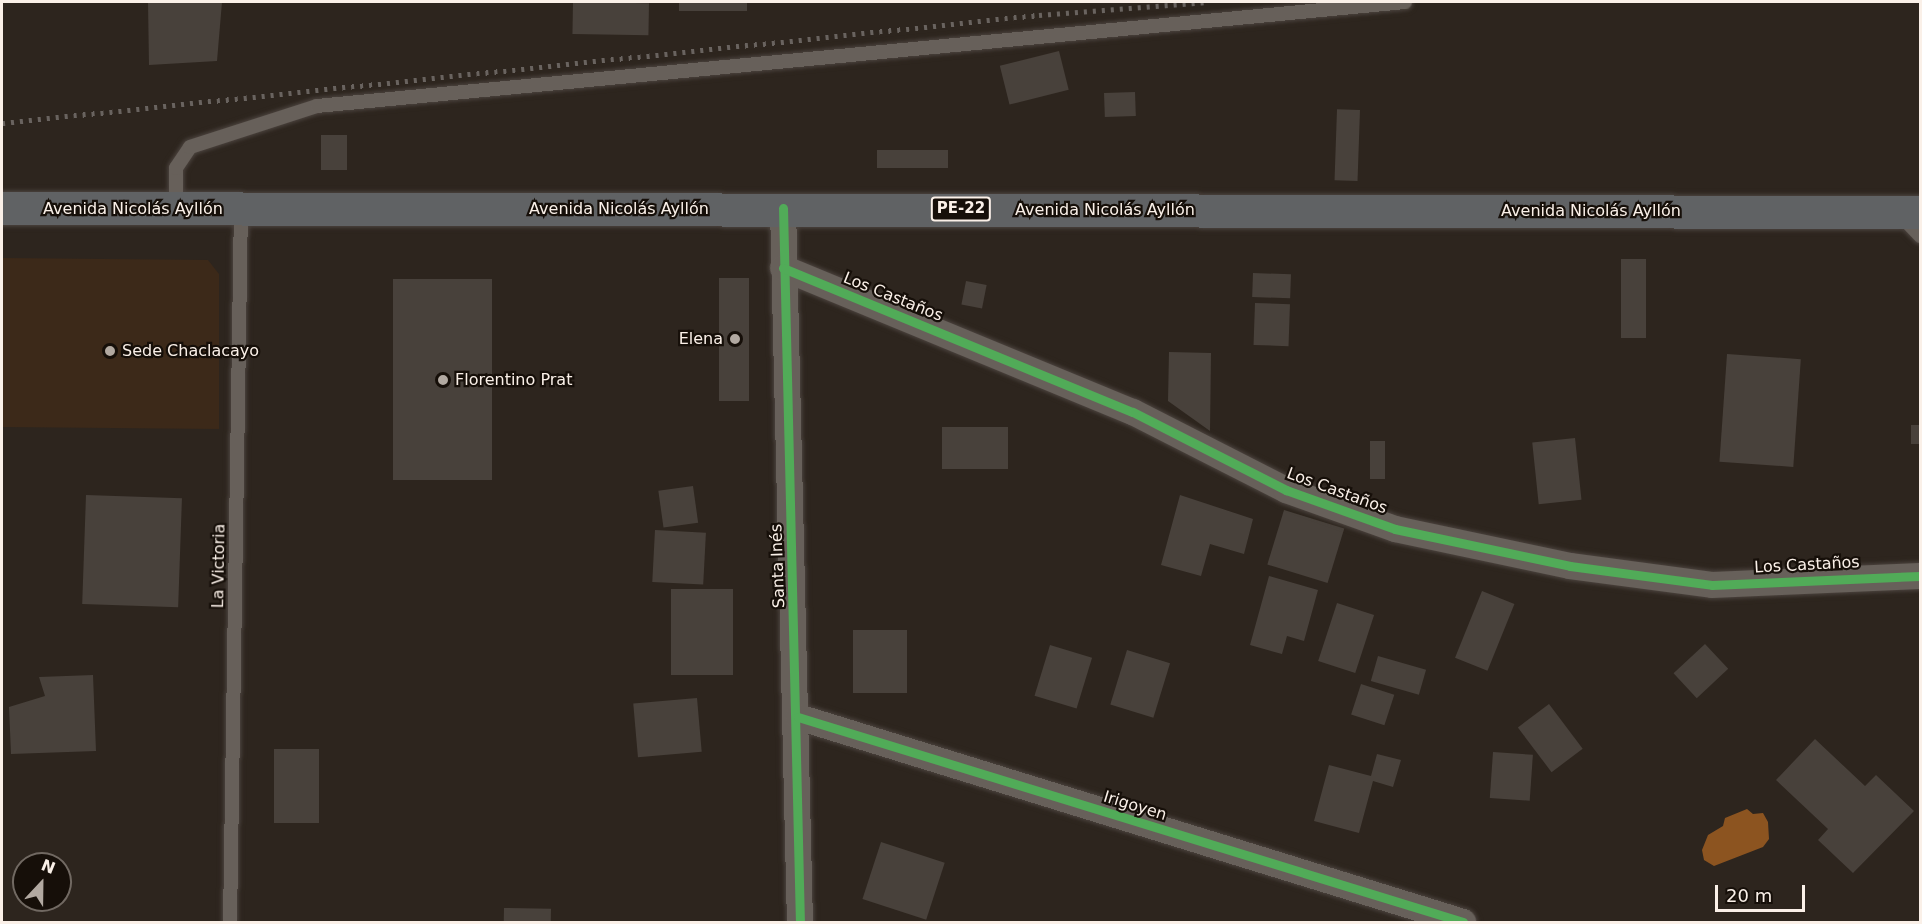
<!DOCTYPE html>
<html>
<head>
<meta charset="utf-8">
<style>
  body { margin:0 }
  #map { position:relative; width:1922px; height:924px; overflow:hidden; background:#2d251e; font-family:"DejaVu Sans",sans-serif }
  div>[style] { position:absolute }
  .built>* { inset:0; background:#3c2919 }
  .water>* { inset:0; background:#8c5420 }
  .building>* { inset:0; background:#48413b; transform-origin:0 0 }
  .roads { filter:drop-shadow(0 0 2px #4b433e) drop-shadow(0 0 2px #4b433e) }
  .lane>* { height:14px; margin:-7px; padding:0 7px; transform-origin:7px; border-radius:7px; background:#67605a }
  .street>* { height:26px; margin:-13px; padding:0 13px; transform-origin:13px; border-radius:13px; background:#67605a }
  .highway>* { height:33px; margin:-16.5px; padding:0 16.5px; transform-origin:16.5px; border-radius:16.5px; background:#606264 }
  .rail>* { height:4.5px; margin-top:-2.25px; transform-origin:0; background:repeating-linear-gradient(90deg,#69635f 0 3px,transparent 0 9px) }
  .cycleway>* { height:9px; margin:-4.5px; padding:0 4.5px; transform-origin:4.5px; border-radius:4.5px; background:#51ab58 }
  .dots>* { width:16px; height:16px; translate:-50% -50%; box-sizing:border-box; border:3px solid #160f09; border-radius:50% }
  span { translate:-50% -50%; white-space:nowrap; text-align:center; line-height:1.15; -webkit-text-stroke:4.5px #160f09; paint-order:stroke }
  .shield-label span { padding:2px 4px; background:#160f09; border:2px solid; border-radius:4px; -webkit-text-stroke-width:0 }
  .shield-label { font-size:15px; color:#faf0e8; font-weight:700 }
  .street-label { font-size:16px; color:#faf0e8 }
  .poi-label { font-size:16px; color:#faf0e8 }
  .right { translate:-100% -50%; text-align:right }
  .left { translate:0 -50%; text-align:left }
  .frame { position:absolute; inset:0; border:3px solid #faf0e8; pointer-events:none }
  .north { position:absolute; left:12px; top:852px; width:60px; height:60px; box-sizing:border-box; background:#160f09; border:2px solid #716962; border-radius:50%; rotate:22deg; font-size:16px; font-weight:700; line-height:24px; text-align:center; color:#faf0e8 }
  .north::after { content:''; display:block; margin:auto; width:21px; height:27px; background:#b2a9a1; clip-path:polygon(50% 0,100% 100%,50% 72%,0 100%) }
  .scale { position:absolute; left:1715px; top:885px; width:90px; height:27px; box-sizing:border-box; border:3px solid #faf0e8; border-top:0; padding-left:8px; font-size:18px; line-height:21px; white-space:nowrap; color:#faf0e8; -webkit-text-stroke:4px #160f09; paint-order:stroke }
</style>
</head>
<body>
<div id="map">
  <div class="built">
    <i style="clip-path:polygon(2px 258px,208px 260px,219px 274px,219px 429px,2px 427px)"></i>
  </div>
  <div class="water">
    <i style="clip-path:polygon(1747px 809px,1753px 814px,1763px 813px,1768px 822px,1769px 839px,1763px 847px,1714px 866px,1704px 860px,1702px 850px,1708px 835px,1723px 826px,1725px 818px)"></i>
  </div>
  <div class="building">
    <i style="clip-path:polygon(148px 2px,222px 2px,217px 61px,149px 65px)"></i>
    <i style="left:573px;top:2px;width:76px;height:32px;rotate:1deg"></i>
    <i style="left:679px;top:2px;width:68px;height:9px"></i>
    <i style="left:1059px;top:51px;width:40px;height:61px;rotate:76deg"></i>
    <i style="left:1135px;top:92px;width:24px;height:31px;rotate:88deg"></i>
    <i style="left:1360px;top:110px;width:71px;height:23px;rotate:92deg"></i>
    <i style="left:321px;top:135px;width:26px;height:35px"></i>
    <i style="left:877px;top:150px;width:71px;height:18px"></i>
    <i style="left:1621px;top:259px;width:25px;height:79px"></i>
    <i style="left:1253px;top:273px;width:38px;height:24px;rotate:2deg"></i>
    <i style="left:719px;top:278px;width:30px;height:123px"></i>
    <i style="left:393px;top:279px;width:99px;height:201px"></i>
    <i style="left:966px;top:281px;width:21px;height:24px;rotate:11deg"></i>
    <i style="left:1255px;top:303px;width:35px;height:42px;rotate:2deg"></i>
    <i style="clip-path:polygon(1169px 352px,1211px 353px,1210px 431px,1168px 401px)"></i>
    <i style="left:1727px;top:354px;width:74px;height:108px;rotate:4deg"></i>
    <i style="left:1911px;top:425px;width:9px;height:19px"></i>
    <i style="left:942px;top:427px;width:66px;height:42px"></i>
    <i style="left:1575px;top:438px;width:62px;height:43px;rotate:84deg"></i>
    <i style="left:1370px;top:441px;width:15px;height:38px"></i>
    <i style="left:693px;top:486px;width:37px;height:35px;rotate:82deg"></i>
    <i style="left:86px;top:495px;width:96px;height:109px;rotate:2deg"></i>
    <i style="clip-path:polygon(1180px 495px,1253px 519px,1244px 554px,1210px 544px,1201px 576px,1161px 565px)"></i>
    <i style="left:1284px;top:510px;width:63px;height:57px;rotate:17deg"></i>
    <i style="left:655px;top:530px;width:51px;height:52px;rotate:3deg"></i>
    <i style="clip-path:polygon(1269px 576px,1318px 590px,1304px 641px,1287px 636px,1282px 654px,1250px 645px)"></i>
    <i style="left:733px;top:589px;width:86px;height:62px;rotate:90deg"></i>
    <i style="left:1482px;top:591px;width:35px;height:72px;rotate:22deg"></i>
    <i style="left:1337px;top:603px;width:39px;height:61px;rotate:18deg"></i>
    <i style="left:853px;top:630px;width:54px;height:63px"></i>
    <i style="left:1705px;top:644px;width:34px;height:43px;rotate:47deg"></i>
    <i style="left:1050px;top:645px;width:44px;height:53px;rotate:17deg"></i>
    <i style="left:1127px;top:650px;width:45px;height:57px;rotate:17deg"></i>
    <i style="left:1378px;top:656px;width:50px;height:26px;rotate:16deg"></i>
    <i style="clip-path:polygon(93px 675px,96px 751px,11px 754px,9px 707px,45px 696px,39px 677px)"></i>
    <i style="left:1361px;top:684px;width:35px;height:32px;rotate:18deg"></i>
    <i style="left:697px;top:698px;width:54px;height:64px;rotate:85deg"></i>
    <i style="left:1549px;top:704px;width:56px;height:39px;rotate:53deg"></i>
    <i style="clip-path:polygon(1815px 739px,1865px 786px,1876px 775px,1914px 811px,1853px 873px,1818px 840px,1828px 829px,1776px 780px)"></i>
    <i style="left:274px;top:749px;width:45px;height:74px"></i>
    <i style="left:1493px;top:752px;width:40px;height:46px;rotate:4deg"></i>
    <i style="clip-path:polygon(1377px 754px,1401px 760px,1393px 787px,1373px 781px,1359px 833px,1314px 821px,1329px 765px,1371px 776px)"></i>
    <i style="left:881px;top:842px;width:67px;height:60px;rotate:18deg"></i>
    <i style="left:504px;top:908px;width:47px;height:14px;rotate:1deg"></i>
  </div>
  <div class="roads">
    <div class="lane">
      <i style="left:176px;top:209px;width:41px;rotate:-90deg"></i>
      <i style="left:176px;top:168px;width:25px;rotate:-56deg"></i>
      <i style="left:190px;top:147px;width:133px;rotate:-17.9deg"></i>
      <i style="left:317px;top:106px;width:1093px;rotate:-5.46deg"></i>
      <i style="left:1901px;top:216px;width:28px;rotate:46deg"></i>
      <i style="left:230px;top:922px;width:713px;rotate:-89.12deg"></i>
    </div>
    <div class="street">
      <i style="left:783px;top:208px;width:714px;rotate:88.64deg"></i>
      <i style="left:783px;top:268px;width:378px;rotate:22.4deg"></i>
      <i style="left:1133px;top:412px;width:172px;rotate:27deg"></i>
      <i style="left:1286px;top:490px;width:116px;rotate:19.7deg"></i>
      <i style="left:1395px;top:529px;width:179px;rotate:11.9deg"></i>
      <i style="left:1570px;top:566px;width:143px;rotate:7.6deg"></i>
      <i style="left:1712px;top:585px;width:208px;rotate:-2.5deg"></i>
      <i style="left:798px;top:717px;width:696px;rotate:17.13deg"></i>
    </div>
    <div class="highway">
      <i style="left:2px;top:208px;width:1918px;rotate:0.12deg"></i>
    </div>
  </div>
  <div class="rail">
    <i style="left:2px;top:123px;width:1043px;rotate:-5.95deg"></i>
    <i style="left:1039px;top:15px;width:169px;rotate:-4.4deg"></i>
  </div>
  <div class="cycleway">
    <i style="left:783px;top:208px;width:714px;rotate:88.64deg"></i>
    <i style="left:783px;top:268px;width:378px;rotate:22.4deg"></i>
    <i style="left:1133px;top:412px;width:172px;rotate:27deg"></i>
    <i style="left:1286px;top:490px;width:116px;rotate:19.7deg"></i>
    <i style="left:1395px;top:529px;width:179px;rotate:11.9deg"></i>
    <i style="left:1570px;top:566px;width:143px;rotate:7.6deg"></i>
    <i style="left:1712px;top:585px;width:208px;rotate:-2.5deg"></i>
    <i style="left:798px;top:717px;width:696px;rotate:17.13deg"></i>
  </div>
  <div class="dots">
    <i style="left:735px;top:339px;background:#b2a9a1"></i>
    <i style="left:110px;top:351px;background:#b2a9a1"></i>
    <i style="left:443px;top:380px;background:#b2a9a1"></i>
  </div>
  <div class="shield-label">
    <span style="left:961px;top:209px">PE-22</span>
  </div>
  <div class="street-label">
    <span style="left:133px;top:209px">Avenida Nicolás Ayllón</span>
    <span style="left:619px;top:209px">Avenida Nicolás Ayllón</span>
    <span style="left:1105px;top:210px">Avenida Nicolás Ayllón</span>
    <span style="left:1591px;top:211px">Avenida Nicolás Ayllón</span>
    <span style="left:893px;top:297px;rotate:22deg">Los Castaños</span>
    <span style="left:1337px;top:491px;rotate:20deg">Los Castaños</span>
    <span style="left:1807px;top:565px;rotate:-3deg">Los Castaños</span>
    <span style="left:219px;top:566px;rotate:-89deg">La Victoria</span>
    <span style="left:778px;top:566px;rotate:-92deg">Santa Inés</span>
    <span style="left:1135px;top:806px;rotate:17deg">Irigoyen</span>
  </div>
  <div class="poi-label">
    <span class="right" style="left:723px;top:339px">Elena</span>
    <span class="left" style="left:122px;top:351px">Sede Chaclacayo</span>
    <span class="left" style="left:455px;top:380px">Florentino Prat</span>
  </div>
  <div class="frame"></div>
  <div class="north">N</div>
  <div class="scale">20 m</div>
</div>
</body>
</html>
